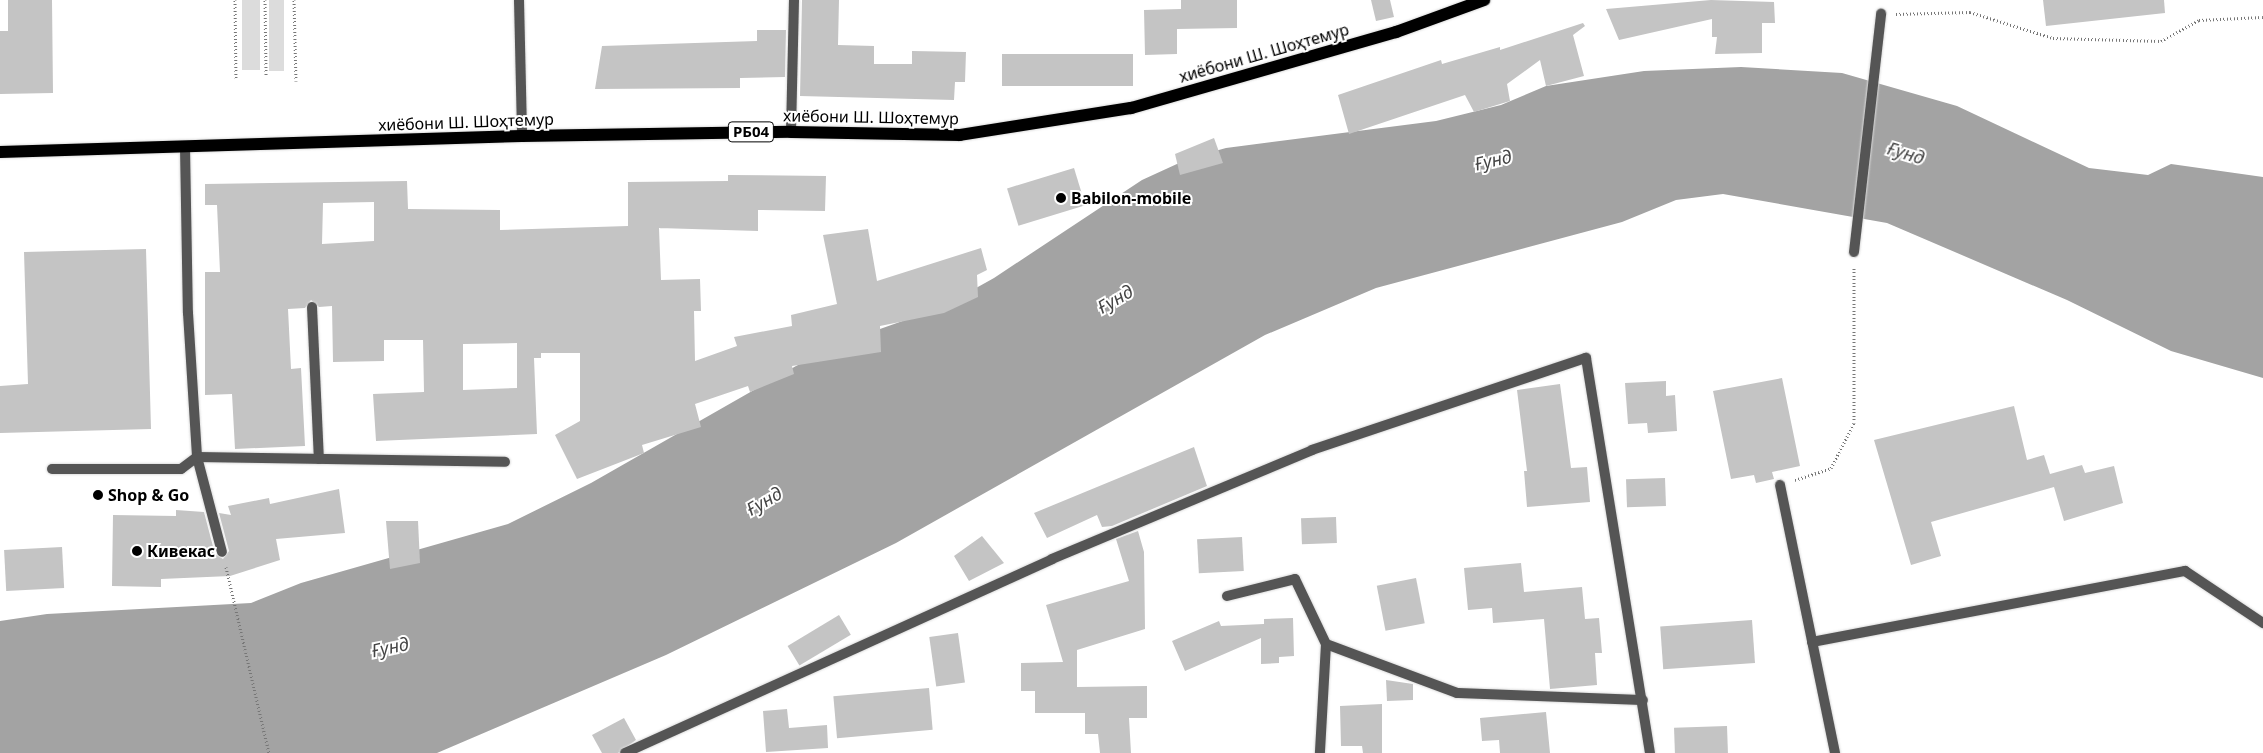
<!DOCTYPE html>
<html>
<head>
<meta charset="utf-8">
<style>
  body { margin:0 }
  #map { position:relative; width:2263px; height:753px; overflow:hidden; background:#fff; font-family:"Noto Sans",sans-serif }
  div>[style] { position:absolute }
  .green>* { inset:0; background:#dcdcdc; transform-origin:0 0 }
  .water>* { inset:0; background:#a3a3a3 }
  .building>* { inset:0; background:#c4c4c4; transform-origin:0 0 }
  .path>* { height:3px; margin-top:-1.5px; transform-origin:0; background:repeating-linear-gradient(90deg,#777 0 1px,transparent 0 3.5px) }
  .roads { filter:drop-shadow(0 0 1px #dbdbdb) drop-shadow(0 0 1px #dbdbdb) }
  .service>* { height:10px; margin:-5px; padding:0 5px; transform-origin:5px; border-radius:5px; background:#555 }
  .minor>* { height:10px; margin:-5px; padding:0 5px; transform-origin:5px; border-radius:5px; background:#555 }
  .primary>* { height:12px; margin:-6px; padding:0 6px; transform-origin:6px; border-radius:6px; background:#000 }
  .dots>* { width:14px; height:14px; translate:-50% -50%; box-sizing:border-box; border:2px solid #fff; border-radius:50% }
  span { translate:-50% -50%; white-space:nowrap; text-align:center; line-height:1.15; -webkit-text-stroke:4px #fff; paint-order:stroke }
  .shield-label span { padding:1px 4px; background:#fff; border:1px solid; border-radius:4px; -webkit-text-stroke-width:0 }
  .shield-label { font-size:15px; color:#000; font-weight:700 }
  .street-label { font-size:16px; color:#000 }
  .poi-label { font-size:16px; color:#000; font-weight:700 }
  .left { translate:0 -50%; text-align:left }
  .water-label { font-size:18px; color:#444; font-style:italic }
</style>
</head>
<body>
<div id="map">
  <div class="green">
    <i style="left:242px;top:0;width:18px;height:70px"></i>
    <i style="left:269px;top:0;width:15px;height:71px"></i>
  </div>
  <div class="water">
    <i style="clip-path:polygon(1741px 67px,1842px 73px,1957px 106px,2089px 168px,2148px 175px,2171px 164px,2263px 177px,2263px 378px,2171px 351px,2067px 300px,1887px 223px,1723px 194px,1676px 200px,1622px 222px,1376px 288px,1265px 335px,896px 543px,666px 655px,437px 753px,0 753px,0 621px,47px 614px,251px 603px,301px 583px,508px 524px,591px 483px,796px 366px,849px 340px,942px 307px,994px 278px,1142px 180px,1190px 158px,1226px 148px,1436px 121px,1501px 105px,1546px 86px,1644px 71px)"></i>
  </div>
  <div class="building">
    <i style="clip-path:polygon(8px 0,52px 0,53px 93px,0 94px,0 31px,8px 31px)"></i>
    <i style="clip-path:polygon(802px 0,839px 0,838px 45px,874px 46px,874px 64px,912px 64px,912px 51px,966px 52px,965px 82px,955px 82px,954px 100px,800px 96px)"></i>
    <i style="clip-path:polygon(1181px 0,1237px 0,1237px 28px,1177px 29px,1177px 54px,1145px 55px,1144px 10px,1181px 9px)"></i>
    <i style="clip-path:polygon(1371px 0,1390px 0,1394px 17px,1376px 21px)"></i>
    <i style="clip-path:polygon(1711px 0,1774px 2px,1775px 23px,1762px 23px,1762px 53px,1715px 54px,1717px 37px,1712px 37px,1712px 19px,1619px 40px,1606px 9px)"></i>
    <i style="clip-path:polygon(2043px 0,2164px 0,2165px 13px,2046px 26px)"></i>
    <i style="clip-path:polygon(1583px 23px,1585px 26px,1573px 35px,1584px 76px,1546px 86px,1540px 60px,1507px 84px,1510px 101px,1474px 112px,1465px 95px,1349px 134px,1338px 95px,1441px 60px,1442px 64px,1500px 47px,1500px 50px)"></i>
    <i style="clip-path:polygon(757px 30px,786px 30px,785px 77px,740px 78px,740px 88px,595px 89px,602px 46px,757px 41px)"></i>
    <i style="left:1002px;top:54px;width:131px;height:32px"></i>
    <i style="clip-path:polygon(1214px 138px,1223px 163px,1180px 175px,1175px 154px)"></i>
    <i style="left:1074px;top:168px;width:39px;height:70px;rotate:73deg"></i>
    <i style="clip-path:polygon(evenodd,728px 175px,826px 176px,825px 211px,758px 210px,758px 231px,659px 228px,661px 280px,700px 279px,701px 311px,694px 311px,695px 361px,737px 346px,734px 337px,792px 326px,791px 315px,837px 304px,823px 235px,868px 229px,877px 281px,981px 248px,987px 270px,977px 275px,978px 297px,944px 313px,880px 326px,881px 352px,792px 366px,794px 374px,750px 392px,748px 386px,695px 404px,701px 427px,642px 445px,644px 453px,577px 479px,555px 435px,580px 421px,580px 353px,541px 353px,541px 358px,534px 358px,537px 434px,376px 441px,373px 394px,424px 392px,423px 340px,384px 340px,384px 361px,333px 362px,332px 306px,319px 307px,311px 300px,305px 308px,288px 309px,291px 369px,301px 368px,305px 446px,235px 449px,232px 394px,205px 395px,205px 272px,220px 272px,217px 205px,205px 205px,205px 184px,407px 181px,408px 209px,500px 210px,500px 230px,628px 226px,628px 182px,728px 181px,728px 175px,374px 202px,374px 241px,322px 244px,323px 203px,374px 202px,728px 175px,517px 343px,517px 388px,463px 390px,463px 344px,517px 343px)"></i>
    <i style="clip-path:polygon(146px 249px,151px 429px,0 433px,0 386px,28px 384px,24px 252px)"></i>
    <i style="clip-path:polygon(1782px 378px,1800px 466px,1772px 472px,1774px 479px,1756px 483px,1754px 475px,1731px 479px,1713px 391px)"></i>
    <i style="clip-path:polygon(1666px 381px,1666px 396px,1675px 395px,1677px 431px,1648px 433px,1647px 423px,1628px 424px,1625px 383px)"></i>
    <i style="clip-path:polygon(1560px 384px,1571px 468px,1587px 467px,1590px 502px,1527px 507px,1524px 471px,1527px 471px,1517px 390px)"></i>
    <i style="clip-path:polygon(2014px 406px,2027px 460px,2044px 455px,2050px 474px,2082px 465px,2085px 473px,2114px 466px,2123px 503px,2064px 521px,2054px 487px,1931px 522px,1941px 556px,1911px 565px,1874px 440px)"></i>
    <i style="clip-path:polygon(1194px 447px,1207px 486px,1112px 526px,1102px 527px,1097px 515px,1047px 538px,1034px 513px)"></i>
    <i style="left:1665px;top:478px;width:28px;height:39px;rotate:88deg"></i>
    <i style="clip-path:polygon(339px 489px,345px 533px,276px 539px,280px 560px,230px 576px,161px 579px,161px 587px,112px 586px,113px 515px,176px 516px,176px 510px,204px 512px,215px 554px,223px 559px,229px 551px,219px 513px,231px 515px,228px 506px,269px 498px,270px 504px)"></i>
    <i style="left:1336px;top:517px;width:26px;height:35px;rotate:88deg"></i>
    <i style="clip-path:polygon(386px 521px,418px 521px,420px 563px,390px 569px)"></i>
    <i style="clip-path:polygon(1138px 531px,1144px 552px,1145px 629px,1077px 650px,1077px 687px,1147px 686px,1147px 718px,1129px 718px,1131px 753px,1100px 753px,1098px 734px,1085px 734px,1085px 713px,1035px 713px,1035px 691px,1021px 691px,1021px 663px,1063px 662px,1046px 605px,1129px 581px,1116px 539px)"></i>
    <i style="clip-path:polygon(982px 536px,1004px 563px,969px 581px,954px 556px)"></i>
    <i style="left:1242px;top:537px;width:34px;height:45px;rotate:87deg"></i>
    <i style="left:62px;top:547px;width:41px;height:58px;rotate:87deg"></i>
    <i style="clip-path:polygon(1521px 563px,1524px 592px,1582px 587px,1585px 619px,1599px 618px,1602px 653px,1595px 653px,1597px 685px,1550px 689px,1544px 619px,1493px 623px,1492px 608px,1468px 610px,1464px 568px)"></i>
    <i style="left:1416px;top:578px;width:46px;height:40px;rotate:79deg"></i>
    <i style="left:839px;top:615px;width:23px;height:60px;rotate:59deg"></i>
    <i style="clip-path:polygon(1293px 618px,1294px 656px,1279px 657px,1279px 663px,1261px 664px,1261px 638px,1185px 671px,1172px 641px,1219px 621px,1221px 626px,1264px 624px,1264px 619px)"></i>
    <i style="left:1752px;top:620px;width:43px;height:92px;rotate:86deg"></i>
    <i style="left:958px;top:633px;width:50px;height:29px;rotate:82deg"></i>
    <i style="clip-path:polygon(1386px 680px,1413px 684px,1413px 700px,1387px 701px)"></i>
    <i style="left:929px;top:688px;width:42px;height:96px;rotate:85deg"></i>
    <i style="clip-path:polygon(1382px 704px,1382px 753px,1363px 753px,1362px 746px,1341px 746px,1340px 706px)"></i>
    <i style="clip-path:polygon(787px 709px,789px 728px,827px 725px,828px 748px,766px 752px,763px 711px)"></i>
    <i style="clip-path:polygon(1546px 712px,1550px 753px,1500px 753px,1499px 740px,1482px 741px,1480px 718px)"></i>
    <i style="clip-path:polygon(624px 718px,636px 740px,618px 753px,602px 753px,592px 735px)"></i>
    <i style="left:1727px;top:726px;width:27px;height:53px;rotate:88deg"></i>
  </div>
  <div class="path">
    <i style="left:235px;top:0;width:78px;rotate:89.3deg"></i>
    <i style="left:265px;top:0;width:76px;rotate:89.2deg"></i>
    <i style="left:294px;top:0;width:81px;rotate:88.6deg"></i>
    <i style="left:1896px;top:14px;width:74px;rotate:-1.5deg"></i>
    <i style="left:1970px;top:12px;width:87px;rotate:17.4deg"></i>
    <i style="left:2053px;top:38px;width:108px;rotate:1.6deg"></i>
    <i style="left:2161px;top:41px;width:43px;rotate:-28.9deg"></i>
    <i style="left:2199px;top:20px;width:64px;rotate:-2.7deg"></i>
    <i style="left:1795px;top:480px;width:38px;rotate:-18deg"></i>
    <i style="left:1831px;top:468px;width:51px;rotate:-62.9deg"></i>
    <i style="left:1854px;top:423px;width:156px;rotate:-90deg"></i>
    <i style="left:226px;top:567px;width:191px;rotate:77deg"></i>
  </div>
  <div class="roads">
    <div class="service">
      <i style="left:1854px;top:252px;width:240px;rotate:-83.5deg"></i>
      <i style="left:1812px;top:642px;width:380px;rotate:-10.8deg"></i>
      <i style="left:2185px;top:571px;width:94px;rotate:33.7deg"></i>
    </div>
    <div class="minor">
      <i style="left:519px;top:0;width:136px;rotate:88.7deg"></i>
      <i style="left:791px;top:132px;width:132px;rotate:-88.7deg"></i>
      <i style="left:185px;top:147px;width:166px;rotate:89deg"></i>
      <i style="left:188px;top:313px;width:144px;rotate:86.4deg"></i>
      <i style="left:197px;top:457px;width:98px;rotate:75.3deg"></i>
      <i style="left:312px;top:307px;width:152px;rotate:87.4deg"></i>
      <i style="left:52px;top:469px;width:129px"></i>
      <i style="left:181px;top:469px;width:20px;rotate:-37deg"></i>
      <i style="left:197px;top:457px;width:308px;rotate:0.9deg"></i>
      <i style="left:1780px;top:485px;width:274px;rotate:78.4deg"></i>
      <i style="left:1227px;top:596px;width:70px;rotate:-14deg"></i>
      <i style="left:1295px;top:579px;width:72px;rotate:64.5deg"></i>
      <i style="left:1326px;top:644px;width:109px;rotate:93.2deg"></i>
      <i style="left:1326px;top:644px;width:140px;rotate:20.5deg"></i>
      <i style="left:1457px;top:693px;width:186px;rotate:2.2deg"></i>
      <i style="left:625px;top:753px;width:469px;rotate:-24.4deg"></i>
      <i style="left:1052px;top:559px;width:282px;rotate:-22.7deg"></i>
      <i style="left:1312px;top:450px;width:289px;rotate:-18.6deg"></i>
      <i style="left:1586px;top:358px;width:400px;rotate:80.8deg"></i>
    </div>
    <div class="primary">
      <i style="left:0;top:152px;width:522px;rotate:-1.76deg"></i>
      <i style="left:522px;top:136px;width:269px;rotate:-0.9deg"></i>
      <i style="left:791px;top:132px;width:169px;rotate:1deg"></i>
      <i style="left:960px;top:135px;width:173px;rotate:-9deg"></i>
      <i style="left:1131px;top:108px;width:276px;rotate:-16deg"></i>
      <i style="left:1396px;top:32px;width:94px;rotate:-20deg"></i>
    </div>
  </div>
  <div class="dots">
    <i style="left:1061px;top:198px;background:#000"></i>
    <i style="left:98px;top:495px;background:#000"></i>
    <i style="left:137px;top:551px;background:#000"></i>
  </div>
  <div class="shield-label">
    <span style="left:751px;top:132px">РБ04</span>
  </div>
  <div class="street-label">
    <span style="left:1264px;top:53px;rotate:-16deg">хиёбони Ш. Шоҳтемур</span>
    <span style="left:871px;top:117px;rotate:1deg">хиёбони Ш. Шоҳтемур</span>
    <span style="left:466px;top:122px;rotate:-2deg">хиёбони Ш. Шоҳтемур</span>
  </div>
  <div class="poi-label">
    <span class="left" style="left:1071px;top:198px">Babilon-mobile</span>
    <span class="left" style="left:108px;top:495px">Shop &amp; Go</span>
    <span class="left" style="left:147px;top:551px">Кивекас</span>
  </div>
  <div class="water-label">
    <span style="left:1906px;top:153px;rotate:17deg">Ғунд</span>
    <span style="left:1493px;top:160px;rotate:-13deg">Ғунд</span>
    <span style="left:1115px;top:299px;rotate:-30deg">Ғунд</span>
    <span style="left:764px;top:501px;rotate:-30deg">Ғунд</span>
    <span style="left:390px;top:647px;rotate:-12deg">Ғунд</span>
  </div>
</div>
</body>
</html>
